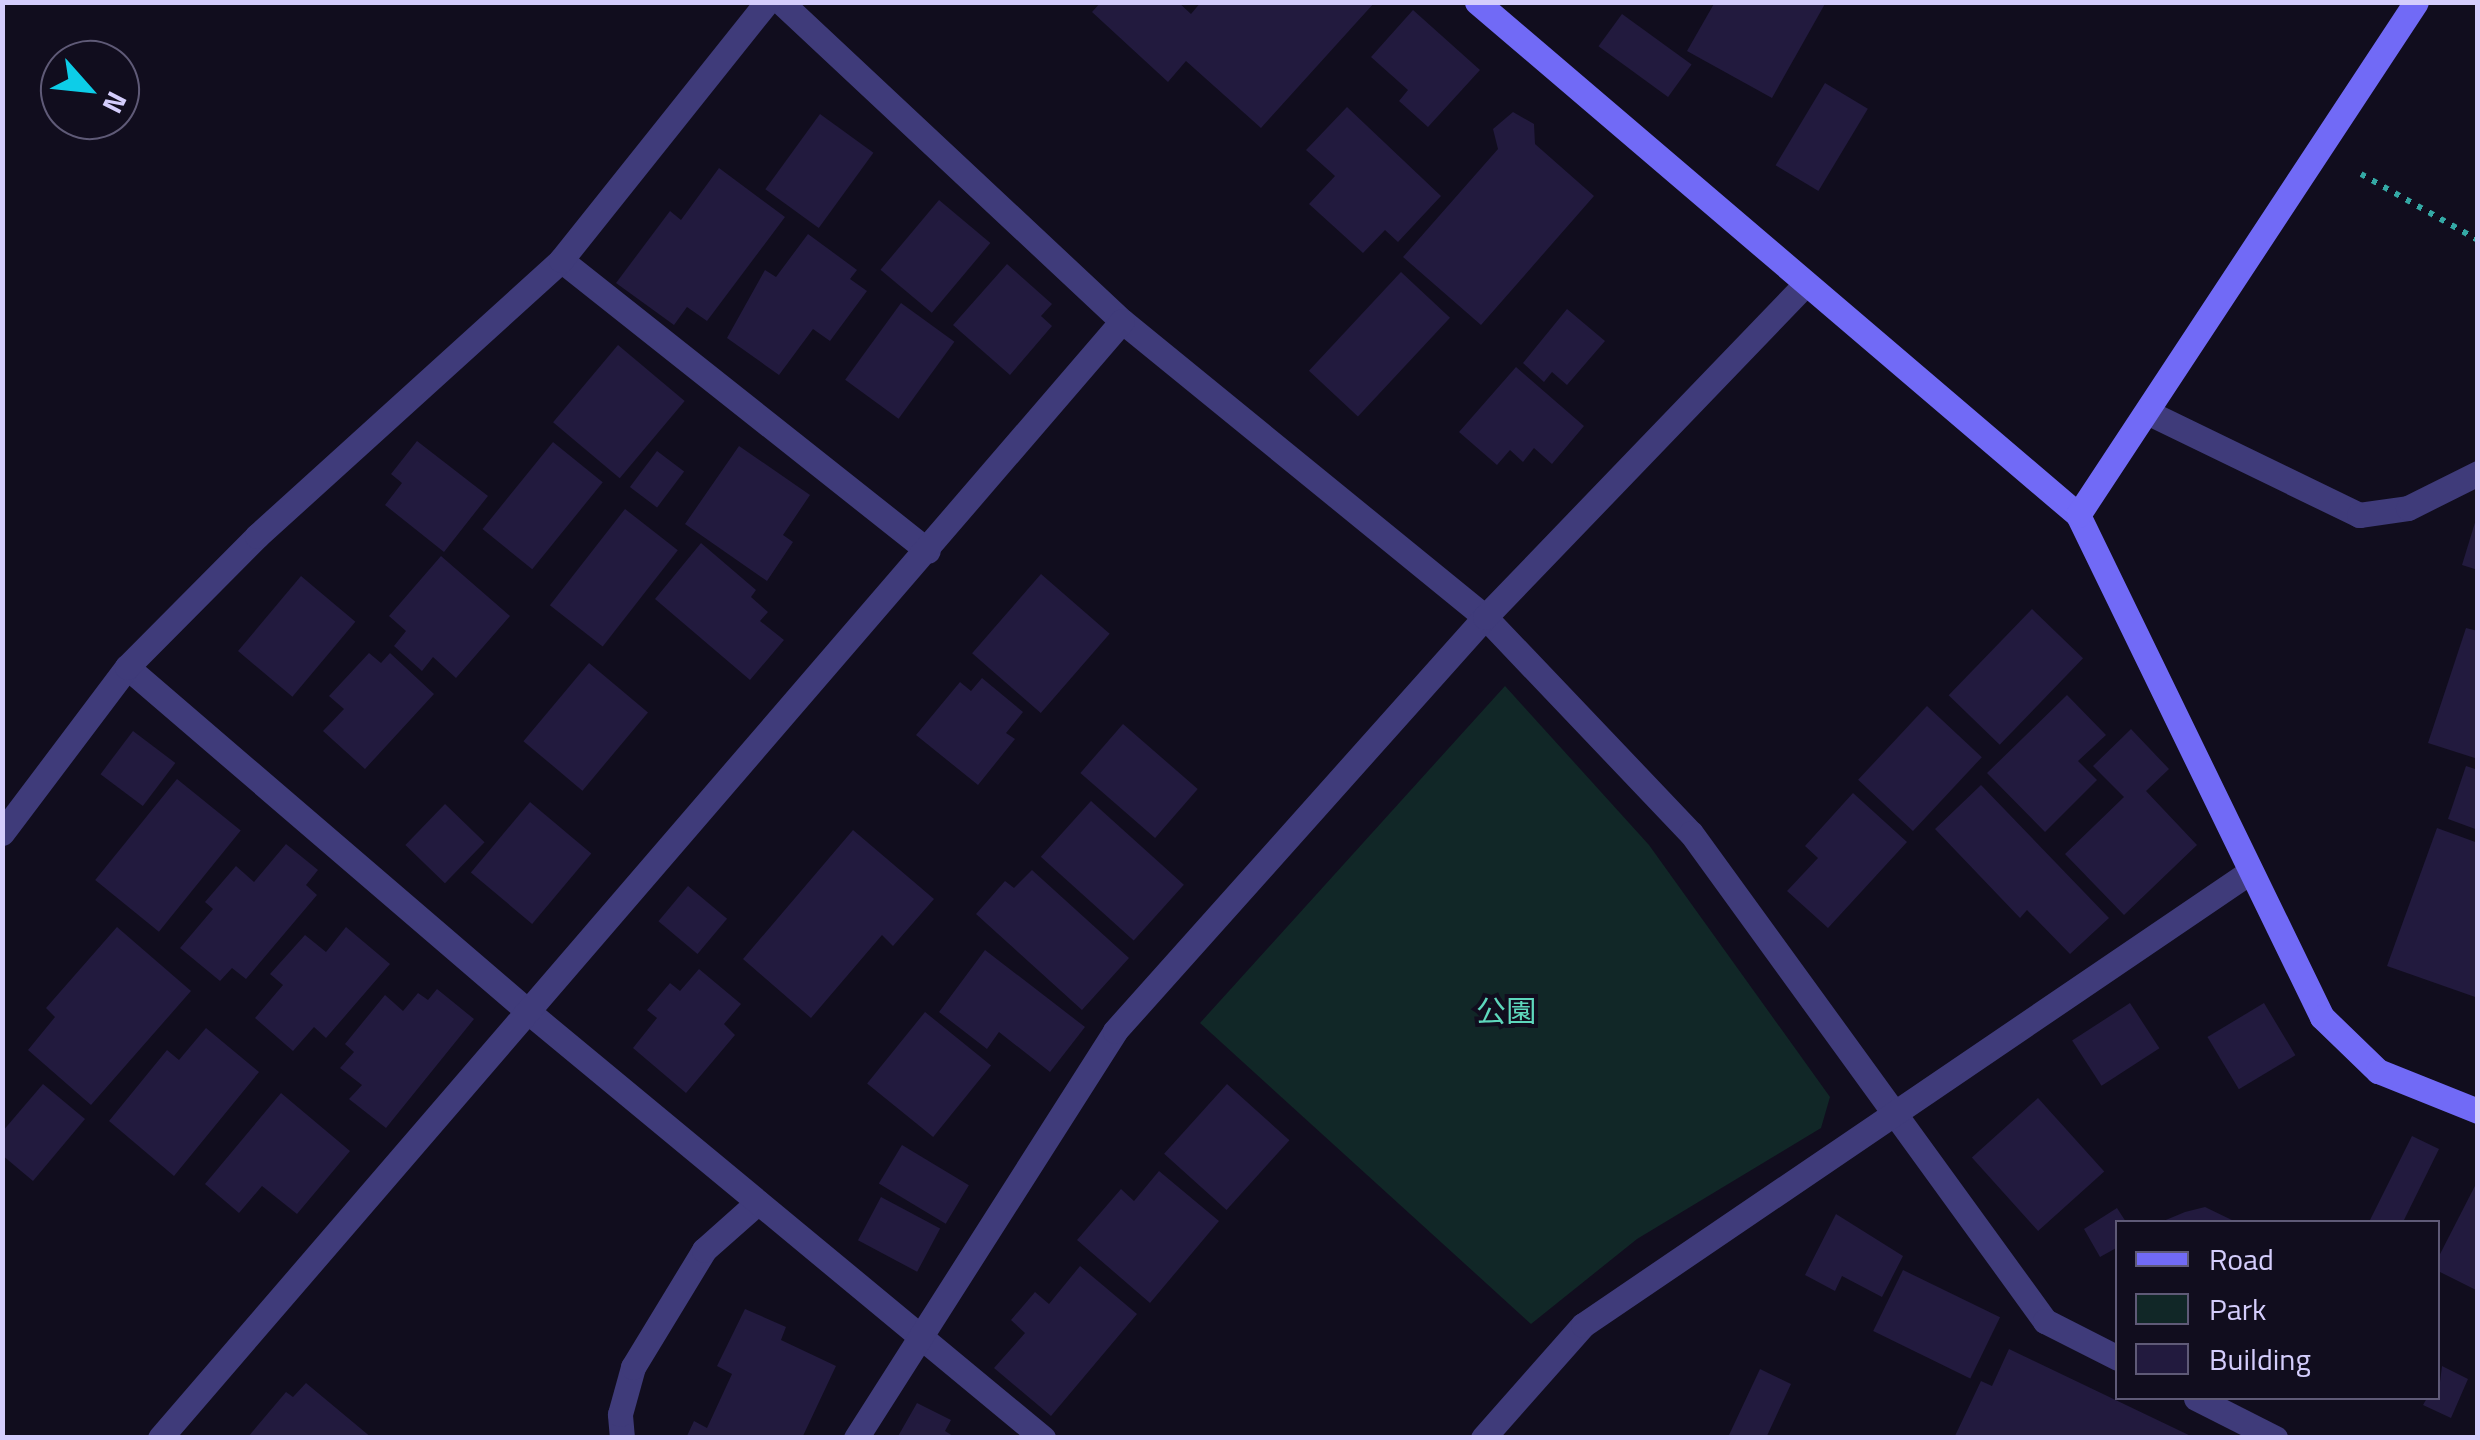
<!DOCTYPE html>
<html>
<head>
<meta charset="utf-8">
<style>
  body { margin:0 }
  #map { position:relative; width:2480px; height:1440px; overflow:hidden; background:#110d1e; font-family:"Titillium Web","Noto Sans JP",sans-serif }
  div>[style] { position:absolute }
  .green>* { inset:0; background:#112727 }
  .building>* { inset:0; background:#221a3e; transform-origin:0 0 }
  .path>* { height:6px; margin-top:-3px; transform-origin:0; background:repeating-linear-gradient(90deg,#34a9a5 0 5px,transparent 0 13px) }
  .lane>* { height:25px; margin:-12.5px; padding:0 12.5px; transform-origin:12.5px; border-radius:12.5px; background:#3f3b7a }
  .street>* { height:25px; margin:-12.5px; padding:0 12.5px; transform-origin:12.5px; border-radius:12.5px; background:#3f3b7a }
  .secondary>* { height:25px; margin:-12.5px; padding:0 12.5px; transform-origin:12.5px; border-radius:12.5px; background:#716af6 }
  span { translate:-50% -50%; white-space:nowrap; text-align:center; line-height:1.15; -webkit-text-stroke:8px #110d1e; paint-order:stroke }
  .park-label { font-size:30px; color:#5ed7bc }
  .frame { position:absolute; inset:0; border:5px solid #d4cdfc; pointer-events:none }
  .legend { position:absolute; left:2115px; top:1220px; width:325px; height:180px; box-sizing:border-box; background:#110d1e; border:2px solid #5f5a77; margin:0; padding:12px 18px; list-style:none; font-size:30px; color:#d4cdfc }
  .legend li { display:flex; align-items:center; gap:20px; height:50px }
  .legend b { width:50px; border:2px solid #5f5a77 }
  .north { position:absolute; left:40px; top:40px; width:100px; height:100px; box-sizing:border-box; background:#110d1e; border:2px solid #5f5a77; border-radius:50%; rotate:117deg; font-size:28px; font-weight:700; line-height:40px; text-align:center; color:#d4cdfc }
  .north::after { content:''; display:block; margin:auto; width:35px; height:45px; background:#0dcde8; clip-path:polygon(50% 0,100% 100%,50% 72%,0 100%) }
</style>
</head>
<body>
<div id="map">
  <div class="green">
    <i style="clip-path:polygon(1505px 686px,1649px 845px,1830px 1097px,1821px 1128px,1637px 1239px,1531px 1324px,1200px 1023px)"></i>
  </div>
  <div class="building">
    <i style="clip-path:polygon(1101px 2px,1178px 2px,1191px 14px,1201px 2px,1375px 2px,1261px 128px,1186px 61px,1168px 82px,1092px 12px)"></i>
    <i style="clip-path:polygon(1715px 2px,1826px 2px,1772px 98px,1687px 51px)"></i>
    <i style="clip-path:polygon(1413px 10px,1480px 70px,1428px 127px,1399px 101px,1408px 90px,1371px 57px)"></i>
    <i style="left:1622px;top:14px;width:86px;height:40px;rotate:36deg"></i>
    <i style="left:1825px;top:83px;width:50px;height:96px;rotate:31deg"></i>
    <i style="clip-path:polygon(1347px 107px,1441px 196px,1398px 242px,1385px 230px,1363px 253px,1309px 204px,1335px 176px,1306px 150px)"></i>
    <i style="clip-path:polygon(1513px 112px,1534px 124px,1535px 144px,1594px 196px,1481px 325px,1403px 257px,1498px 149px,1493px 129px)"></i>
    <i style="left:820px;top:114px;width:66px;height:93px;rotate:36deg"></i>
    <i style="clip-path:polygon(719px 168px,785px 217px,707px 321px,687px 307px,674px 325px,616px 283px,670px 211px,681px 220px)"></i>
    <i style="left:939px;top:200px;width:67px;height:91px;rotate:40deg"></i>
    <i style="clip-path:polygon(808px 234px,857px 270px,850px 279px,867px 291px,830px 341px,813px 329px,779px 375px,727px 338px,765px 270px,776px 277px)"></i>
    <i style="clip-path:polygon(1007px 264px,1052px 304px,1041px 316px,1052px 326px,1010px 375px,953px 325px)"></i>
    <i style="left:1401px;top:272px;width:67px;height:135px;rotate:43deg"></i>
    <i style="left:901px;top:303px;width:66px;height:95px;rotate:36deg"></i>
    <i style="clip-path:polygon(1567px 309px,1605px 341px,1567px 385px,1552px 372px,1544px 382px,1523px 363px)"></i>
    <i style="left:618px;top:345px;width:87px;height:101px;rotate:40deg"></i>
    <i style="clip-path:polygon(1516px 367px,1584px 426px,1552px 464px,1534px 448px,1523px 462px,1510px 450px,1497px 465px,1459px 432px)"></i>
    <i style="clip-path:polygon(417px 441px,488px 496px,444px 552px,385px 505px,402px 483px,391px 474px)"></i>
    <i style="left:553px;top:442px;width:64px;height:112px;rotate:39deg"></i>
    <i style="clip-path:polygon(739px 446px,810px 495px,783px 535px,793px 542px,767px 581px,685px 524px)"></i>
    <i style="left:657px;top:451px;width:34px;height:45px;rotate:37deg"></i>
    <i style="left:625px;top:509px;width:67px;height:122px;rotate:38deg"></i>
    <i style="clip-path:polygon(2477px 516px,2478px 517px,2478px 570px,2462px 565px)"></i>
    <i style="clip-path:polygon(701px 543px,756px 590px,751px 597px,768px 612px,760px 621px,784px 640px,750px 680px,655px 599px)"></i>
    <i style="clip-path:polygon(441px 556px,510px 616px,456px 678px,433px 657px,422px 671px,394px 646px,406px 631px,389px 616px)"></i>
    <i style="left:1041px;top:574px;width:91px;height:105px;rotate:41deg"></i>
    <i style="left:301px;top:576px;width:71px;height:98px;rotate:40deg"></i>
    <i style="left:2032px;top:609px;width:71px;height:120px;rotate:44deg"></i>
    <i style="clip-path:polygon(2466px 628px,2478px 631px,2478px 759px,2428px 743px)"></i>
    <i style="clip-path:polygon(369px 653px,381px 663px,390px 653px,434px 694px,365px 769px,323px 731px,344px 709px,329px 696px)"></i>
    <i style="left:589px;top:663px;width:77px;height:102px;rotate:40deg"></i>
    <i style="clip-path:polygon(982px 678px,1023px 712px,1006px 733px,1015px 739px,978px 785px,916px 735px,960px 682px,971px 691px)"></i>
    <i style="clip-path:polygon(2067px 695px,2106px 735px,2078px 761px,2097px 780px,2045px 832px,1987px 773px)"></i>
    <i style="left:1927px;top:706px;width:75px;height:101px;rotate:43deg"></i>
    <i style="left:1123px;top:724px;width:99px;height:65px;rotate:41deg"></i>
    <i style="clip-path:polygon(2131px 729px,2169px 769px,2146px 791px,2197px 845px,2124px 915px,2065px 854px,2124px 797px,2093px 766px)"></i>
    <i style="left:133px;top:731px;width:53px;height:54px;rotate:37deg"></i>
    <i style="clip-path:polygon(2466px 766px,2478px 770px,2478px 830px,2448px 819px)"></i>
    <i style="left:177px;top:779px;width:82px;height:130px;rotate:39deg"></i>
    <i style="clip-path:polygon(1981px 785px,2109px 918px,2070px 954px,2027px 910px,2020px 918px,1935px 829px)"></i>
    <i style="clip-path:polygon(1853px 793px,1907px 842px,1828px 928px,1787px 891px,1818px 858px,1805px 846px)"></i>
    <i style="left:1091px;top:801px;width:125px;height:75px;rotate:42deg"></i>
    <i style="left:530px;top:802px;width:80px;height:92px;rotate:40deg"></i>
    <i style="left:445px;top:804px;width:55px;height:57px;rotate:44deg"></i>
    <i style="clip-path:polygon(2437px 828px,2478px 843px,2478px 998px,2387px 966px)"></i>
    <i style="clip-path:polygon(853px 830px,934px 899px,893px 946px,882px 935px,811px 1018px,743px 959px)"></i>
    <i style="clip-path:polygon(286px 844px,318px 870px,306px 885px,317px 895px,246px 979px,232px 968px,220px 981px,180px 948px,213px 909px,205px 902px,236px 866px,254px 882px)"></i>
    <i style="clip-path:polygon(1032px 870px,1129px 958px,1082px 1010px,976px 914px,1005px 881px,1014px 888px)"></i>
    <i style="left:688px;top:886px;width:51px;height:46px;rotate:40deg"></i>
    <i style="clip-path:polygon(117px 927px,191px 991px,91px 1105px,28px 1050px,55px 1017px,46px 1008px)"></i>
    <i style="clip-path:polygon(346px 927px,390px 964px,326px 1038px,314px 1027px,293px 1051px,255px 1018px,283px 985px,270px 974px,305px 935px,326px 952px)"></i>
    <i style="clip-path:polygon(985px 950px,1085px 1027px,1050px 1072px,999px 1032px,987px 1049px,939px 1012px)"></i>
    <i style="clip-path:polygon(699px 969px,741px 1004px,724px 1024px,735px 1035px,686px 1093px,633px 1048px,657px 1018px,647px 1010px,670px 983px,680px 991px)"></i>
    <i style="clip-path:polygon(437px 989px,474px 1019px,386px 1128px,349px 1099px,362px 1085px,340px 1068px,354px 1052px,345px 1044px,385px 995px,403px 1011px,418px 993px,428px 1000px)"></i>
    <i style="left:2130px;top:1003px;width:54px;height:69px;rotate:57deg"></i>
    <i style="left:2264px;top:1003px;width:61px;height:66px;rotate:59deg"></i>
    <i style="left:925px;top:1012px;width:85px;height:92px;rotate:39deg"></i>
    <i style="clip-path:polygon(206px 1028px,259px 1072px,174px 1176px,109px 1121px,167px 1050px,179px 1060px)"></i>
    <i style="clip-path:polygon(43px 1084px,85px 1119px,33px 1181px,2px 1155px,2px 1132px)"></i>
    <i style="left:1227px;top:1084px;width:84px;height:94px;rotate:42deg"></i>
    <i style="clip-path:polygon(281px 1093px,350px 1151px,297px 1214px,262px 1186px,239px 1213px,205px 1184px)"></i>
    <i style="left:2038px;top:1098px;width:99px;height:89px;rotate:48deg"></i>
    <i style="clip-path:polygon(2412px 1136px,2439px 1149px,2403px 1222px,2369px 1222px)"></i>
    <i style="left:902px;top:1145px;width:78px;height:45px;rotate:31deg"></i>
    <i style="clip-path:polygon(1159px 1171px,1219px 1221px,1150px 1303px,1077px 1240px,1121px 1189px,1134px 1201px)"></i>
    <i style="clip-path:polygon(2478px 1180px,2478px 1291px,2438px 1271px,2438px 1258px)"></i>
    <i style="left:881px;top:1197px;width:67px;height:49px;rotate:28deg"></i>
    <i style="clip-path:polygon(2205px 1207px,2236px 1222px,2161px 1222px,2185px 1212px)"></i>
    <i style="clip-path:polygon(2117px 1208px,2126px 1222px,2118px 1222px,2118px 1247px,2100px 1257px,2084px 1229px)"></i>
    <i style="clip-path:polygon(1836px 1214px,1903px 1256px,1882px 1297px,1842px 1276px,1835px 1291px,1805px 1275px)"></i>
    <i style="clip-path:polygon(1080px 1266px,1137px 1314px,1051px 1416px,994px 1368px,1025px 1333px,1011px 1320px,1035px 1292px,1049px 1304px)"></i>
    <i style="left:1903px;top:1270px;width:108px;height:68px;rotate:26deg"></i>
    <i style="clip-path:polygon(745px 1309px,786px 1327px,781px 1340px,836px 1366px,802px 1438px,686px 1438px,694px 1421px,707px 1428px,732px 1374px,717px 1366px)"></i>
    <i style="clip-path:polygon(2009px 1349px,2195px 1438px,1954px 1438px,1981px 1381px,1992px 1386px)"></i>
    <i style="clip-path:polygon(2442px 1366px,2468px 1379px,2451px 1418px,2423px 1405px,2427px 1398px,2438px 1398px)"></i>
    <i style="clip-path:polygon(1760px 1369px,1791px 1384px,1766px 1438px,1735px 1438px,1729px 1435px)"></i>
    <i style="clip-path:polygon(306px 1383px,372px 1438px,247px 1438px,286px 1392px,293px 1397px)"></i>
    <i style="clip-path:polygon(917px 1403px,951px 1420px,945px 1431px,956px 1438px,897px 1438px)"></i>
  </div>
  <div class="path">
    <i style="left:2361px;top:174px;width:134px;rotate:29.4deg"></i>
  </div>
  <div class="lane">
    <i style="left:2147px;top:412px;width:236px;rotate:25.9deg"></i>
    <i style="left:2359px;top:515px;width:49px;rotate:-8.1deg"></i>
    <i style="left:2408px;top:508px;width:78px;rotate:-26.6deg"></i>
    <i style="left:622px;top:1438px;width:24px;rotate:-95deg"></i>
    <i style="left:620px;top:1414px;width:49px;rotate:-74.5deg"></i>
    <i style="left:633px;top:1367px;width:137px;rotate:-58.7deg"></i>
    <i style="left:704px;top:1250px;width:72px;rotate:-41.6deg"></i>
  </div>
  <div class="street">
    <i style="left:781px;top:2px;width:467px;rotate:43.1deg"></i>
    <i style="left:1122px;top:321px;width:468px;rotate:39.2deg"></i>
    <i style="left:1485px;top:617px;width:298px;rotate:46.4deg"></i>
    <i style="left:1691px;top:833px;width:603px;rotate:54.04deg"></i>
    <i style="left:2045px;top:1321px;width:82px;rotate:26.9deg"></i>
    <i style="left:561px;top:260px;width:468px;rotate:38.4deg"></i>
    <i style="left:127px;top:667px;width:533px;rotate:40.66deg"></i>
    <i style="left:531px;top:1014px;width:665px;rotate:39.63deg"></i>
    <i style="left:2px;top:833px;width:208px;rotate:-53deg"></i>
    <i style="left:127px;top:667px;width:185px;rotate:-45.2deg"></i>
    <i style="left:257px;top:536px;width:411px;rotate:-42.2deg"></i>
    <i style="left:561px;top:260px;width:330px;rotate:-51.4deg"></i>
    <i style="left:2196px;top:1398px;width:89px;rotate:26.9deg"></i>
    <i style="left:160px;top:1438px;width:1474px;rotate:-49.26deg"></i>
    <i style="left:856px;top:1438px;width:482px;rotate:-57.5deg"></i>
    <i style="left:1115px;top:1031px;width:555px;rotate:-48.21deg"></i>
    <i style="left:1485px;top:617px;width:463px;rotate:-46.1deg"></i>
    <i style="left:1483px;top:1438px;width:151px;rotate:-48.5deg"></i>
    <i style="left:1583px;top:1325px;width:804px;rotate:-34.2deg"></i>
  </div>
  <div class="secondary">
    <i style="left:1477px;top:2px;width:790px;rotate:40.48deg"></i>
    <i style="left:2078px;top:515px;width:558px;rotate:64.08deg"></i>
    <i style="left:2322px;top:1017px;width:78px;rotate:44deg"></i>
    <i style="left:2378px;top:1071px;width:108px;rotate:21.8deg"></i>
    <i style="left:2078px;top:515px;width:614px;rotate:-56.62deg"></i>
  </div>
  <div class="park-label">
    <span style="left:1506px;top:1011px">公園</span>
  </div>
  <div class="frame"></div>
  <ul class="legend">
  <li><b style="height:12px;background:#716af6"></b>Road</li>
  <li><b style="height:28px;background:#112727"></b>Park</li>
  <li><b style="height:28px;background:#221a3e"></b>Building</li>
  </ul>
  <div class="north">N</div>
</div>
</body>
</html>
